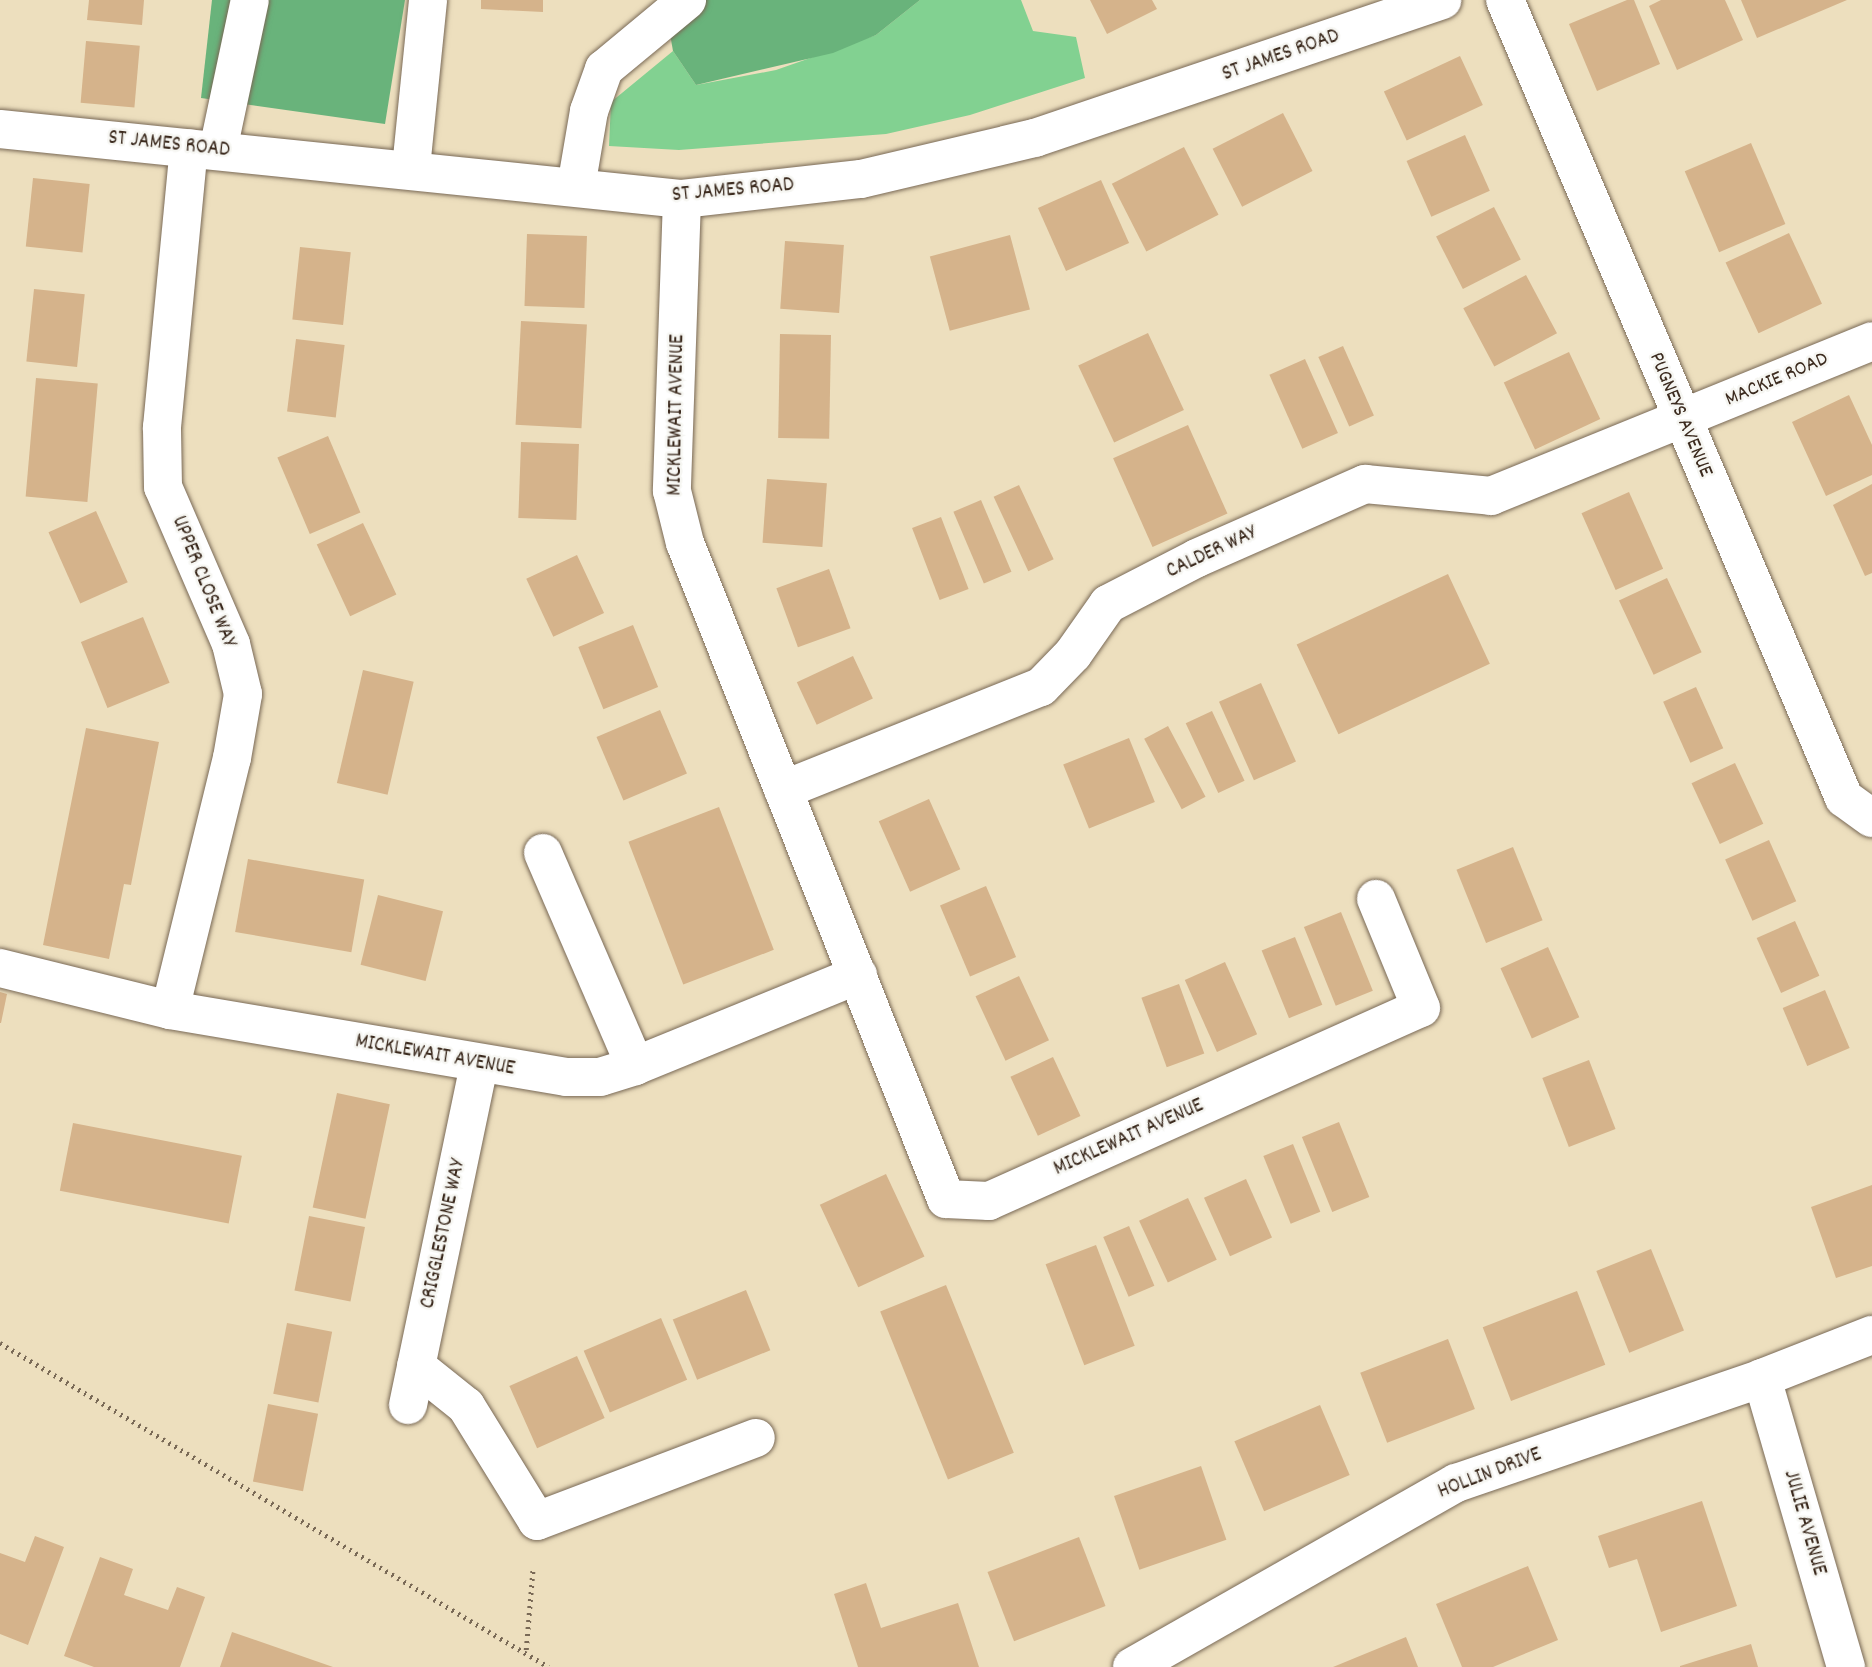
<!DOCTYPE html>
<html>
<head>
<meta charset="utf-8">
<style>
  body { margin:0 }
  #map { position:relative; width:1872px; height:1667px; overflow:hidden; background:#eddfbe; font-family:Dekko,sans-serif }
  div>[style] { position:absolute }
  .green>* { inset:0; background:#82d191 }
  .forest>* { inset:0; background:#69b37b }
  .building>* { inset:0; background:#d5b38b; transform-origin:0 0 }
  .path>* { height:4.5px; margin-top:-2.25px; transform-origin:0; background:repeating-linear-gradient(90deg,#796956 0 2px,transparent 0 7px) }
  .roads { filter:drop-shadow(0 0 2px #796956) drop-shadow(0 0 2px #796956) }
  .minor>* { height:38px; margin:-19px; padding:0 19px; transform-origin:19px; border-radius:19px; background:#fff }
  span { translate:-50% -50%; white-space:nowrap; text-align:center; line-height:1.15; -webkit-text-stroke:5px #f6f6f2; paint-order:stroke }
  .street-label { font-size:21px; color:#3b2a1e }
</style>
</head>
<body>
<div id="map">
  <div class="green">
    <i style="clip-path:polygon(920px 0,1021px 0,1033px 31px,1076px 37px,1085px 78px,970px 115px,886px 134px,679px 150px,609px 146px,611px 102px,673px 51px,696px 85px,776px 70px,876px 35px)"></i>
  </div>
  <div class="forest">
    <i style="clip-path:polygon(212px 0,405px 0,385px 124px,201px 98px)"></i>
    <i style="clip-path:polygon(664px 0,920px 0,876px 35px,833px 53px,696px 85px,673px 51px)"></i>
  </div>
  <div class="building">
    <i style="clip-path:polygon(89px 0,144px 0,142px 25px,87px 20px)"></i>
    <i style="clip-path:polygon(481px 0,543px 0,543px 12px,481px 9px)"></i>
    <i style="clip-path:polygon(1090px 0,1152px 0,1157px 9px,1107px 34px)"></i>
    <i style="clip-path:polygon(1627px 0,1634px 0,1660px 64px,1597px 91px,1569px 24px)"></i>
    <i style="clip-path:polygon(1661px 0,1725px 0,1743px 40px,1677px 70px,1649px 6px)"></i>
    <i style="clip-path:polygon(1741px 0,1847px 0,1757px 38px)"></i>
    <i style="left:86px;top:41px;width:54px;height:62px;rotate:5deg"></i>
    <i style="left:1460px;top:56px;width:54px;height:84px;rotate:65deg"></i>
    <i style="left:1283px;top:113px;width:65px;height:79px;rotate:63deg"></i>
    <i style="left:1465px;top:135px;width:61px;height:64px;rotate:66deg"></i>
    <i style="left:1751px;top:143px;width:88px;height:72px;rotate:67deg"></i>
    <i style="left:1184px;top:147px;width:76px;height:81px;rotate:63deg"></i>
    <i style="left:33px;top:178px;width:57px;height:69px;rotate:6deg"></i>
    <i style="left:1101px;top:180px;width:69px;height:69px;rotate:66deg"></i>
    <i style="left:1494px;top:207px;width:59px;height:65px;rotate:63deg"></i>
    <i style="left:1789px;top:233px;width:78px;height:70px;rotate:65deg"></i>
    <i style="left:527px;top:234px;width:60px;height:72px;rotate:2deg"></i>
    <i style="left:1010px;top:235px;width:77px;height:83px;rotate:75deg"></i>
    <i style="left:785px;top:241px;width:59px;height:68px;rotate:4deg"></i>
    <i style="left:300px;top:247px;width:51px;height:73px;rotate:6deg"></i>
    <i style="left:1526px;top:275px;width:66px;height:71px;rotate:62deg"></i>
    <i style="left:34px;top:289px;width:51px;height:73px;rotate:6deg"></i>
    <i style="left:521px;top:321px;width:66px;height:104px;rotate:3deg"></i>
    <i style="left:1148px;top:333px;width:85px;height:77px;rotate:65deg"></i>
    <i style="left:780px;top:334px;width:51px;height:104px;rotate:1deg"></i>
    <i style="left:296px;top:339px;width:49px;height:73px;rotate:7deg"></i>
    <i style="left:1343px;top:346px;width:76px;height:27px;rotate:66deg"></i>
    <i style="left:1569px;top:352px;width:74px;height:72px;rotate:65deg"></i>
    <i style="left:1305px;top:359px;width:81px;height:39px;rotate:66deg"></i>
    <i style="left:36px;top:378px;width:62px;height:119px;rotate:5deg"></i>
    <i style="clip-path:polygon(1849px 395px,1872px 445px,1872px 475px,1826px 496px,1792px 422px)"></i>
    <i style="left:1188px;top:425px;width:97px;height:82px;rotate:66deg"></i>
    <i style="left:328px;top:436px;width:83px;height:55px;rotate:67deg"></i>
    <i style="left:521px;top:442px;width:58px;height:76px;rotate:2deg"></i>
    <i style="left:767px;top:479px;width:60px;height:64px;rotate:4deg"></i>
    <i style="clip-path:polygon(1872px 484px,1872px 573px,1865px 576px,1833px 505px)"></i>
    <i style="left:1019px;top:485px;width:82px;height:28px;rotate:65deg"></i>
    <i style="left:1629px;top:492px;width:84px;height:52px;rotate:66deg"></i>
    <i style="left:981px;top:500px;width:78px;height:30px;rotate:67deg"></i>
    <i style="left:96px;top:511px;width:78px;height:52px;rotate:66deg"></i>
    <i style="left:941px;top:517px;width:77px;height:31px;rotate:69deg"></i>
    <i style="left:363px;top:523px;width:79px;height:51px;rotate:65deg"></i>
    <i style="left:577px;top:555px;width:64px;height:56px;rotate:65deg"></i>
    <i style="left:829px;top:569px;width:63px;height:56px;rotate:70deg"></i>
    <i style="left:1448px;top:574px;width:99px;height:167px;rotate:65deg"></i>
    <i style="left:1667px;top:578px;width:82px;height:53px;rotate:65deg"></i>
    <i style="left:143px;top:617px;width:71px;height:67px;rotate:68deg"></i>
    <i style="left:633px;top:625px;width:67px;height:59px;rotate:68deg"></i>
    <i style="left:853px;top:656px;width:47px;height:62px;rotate:65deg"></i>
    <i style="left:363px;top:670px;width:52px;height:116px;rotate:13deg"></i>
    <i style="left:1261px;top:683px;width:86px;height:46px;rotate:66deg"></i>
    <i style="left:1696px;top:687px;width:67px;height:36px;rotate:66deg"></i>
    <i style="left:660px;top:710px;width:69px;height:69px;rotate:67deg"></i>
    <i style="left:1212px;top:711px;width:77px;height:29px;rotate:65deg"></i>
    <i style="left:1168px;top:726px;width:80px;height:27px;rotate:62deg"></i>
    <i style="clip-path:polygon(86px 728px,159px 742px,131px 885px,124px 884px,109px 959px,43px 945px)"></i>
    <i style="left:1129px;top:738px;width:69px;height:71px;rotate:68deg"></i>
    <i style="left:1735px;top:763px;width:67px;height:48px;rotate:65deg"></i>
    <i style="left:929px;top:799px;width:77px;height:55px;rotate:66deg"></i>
    <i style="left:719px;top:807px;width:153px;height:97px;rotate:69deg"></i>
    <i style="left:1769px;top:840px;width:67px;height:48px;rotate:66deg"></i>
    <i style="left:1513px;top:847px;width:79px;height:61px;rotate:68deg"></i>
    <i style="left:248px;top:859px;width:118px;height:74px;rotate:10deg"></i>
    <i style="left:986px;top:886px;width:77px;height:50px;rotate:67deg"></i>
    <i style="left:378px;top:895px;width:67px;height:72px;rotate:14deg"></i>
    <i style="left:1341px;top:912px;width:85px;height:40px;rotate:68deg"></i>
    <i style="left:1795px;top:921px;width:60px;height:42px;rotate:66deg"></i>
    <i style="left:1295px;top:937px;width:73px;height:36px;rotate:68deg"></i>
    <i style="left:1548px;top:947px;width:77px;height:52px;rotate:66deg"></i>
    <i style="left:1225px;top:962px;width:79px;height:44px;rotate:66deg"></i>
    <i style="left:1019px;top:976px;width:71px;height:48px;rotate:65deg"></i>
    <i style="left:1179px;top:984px;width:74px;height:40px;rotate:70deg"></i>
    <i style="left:1825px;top:990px;width:63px;height:46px;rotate:67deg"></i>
    <i style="clip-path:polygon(0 992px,7px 994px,1px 1023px,0 1023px)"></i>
    <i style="left:1053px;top:1057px;width:65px;height:47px;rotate:65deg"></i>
    <i style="left:1589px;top:1060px;width:74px;height:50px;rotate:69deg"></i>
    <i style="left:337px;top:1093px;width:54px;height:117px;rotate:12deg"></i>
    <i style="left:1339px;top:1122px;width:81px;height:40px;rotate:68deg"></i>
    <i style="left:73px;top:1123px;width:172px;height:69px;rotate:11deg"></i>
    <i style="left:1293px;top:1144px;width:73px;height:32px;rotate:68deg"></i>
    <i style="left:886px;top:1174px;width:91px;height:73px;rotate:65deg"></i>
    <i style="left:1246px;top:1179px;width:64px;height:46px;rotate:66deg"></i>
    <i style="clip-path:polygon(1872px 1185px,1872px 1266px,1836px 1278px,1811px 1207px)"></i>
    <i style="left:1188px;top:1198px;width:68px;height:54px;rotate:65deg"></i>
    <i style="left:309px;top:1216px;width:57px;height:76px;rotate:11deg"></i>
    <i style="left:1129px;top:1226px;width:65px;height:28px;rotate:67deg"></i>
    <i style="left:1096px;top:1245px;width:108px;height:54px;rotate:69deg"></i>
    <i style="left:1651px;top:1249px;width:88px;height:59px;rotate:68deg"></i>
    <i style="left:946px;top:1285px;width:181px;height:71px;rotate:68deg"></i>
    <i style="left:746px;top:1290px;width:65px;height:79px;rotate:68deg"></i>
    <i style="left:1577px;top:1291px;width:79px;height:101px;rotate:69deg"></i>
    <i style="left:661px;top:1318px;width:67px;height:84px;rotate:67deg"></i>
    <i style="left:287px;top:1323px;width:46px;height:72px;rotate:11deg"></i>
    <i style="left:1448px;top:1339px;width:75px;height:94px;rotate:69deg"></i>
    <i style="left:577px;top:1356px;width:68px;height:74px;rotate:66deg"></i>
    <i style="left:268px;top:1404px;width:51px;height:79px;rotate:11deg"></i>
    <i style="left:1320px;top:1405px;width:76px;height:93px;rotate:67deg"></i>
    <i style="left:1201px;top:1466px;width:78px;height:92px;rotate:71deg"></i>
    <i style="clip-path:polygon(1702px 1501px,1737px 1606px,1661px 1632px,1637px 1559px,1609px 1568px,1598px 1536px)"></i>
    <i style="clip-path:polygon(35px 1536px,64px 1547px,28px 1645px,0 1634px,0 1553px,25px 1562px)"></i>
    <i style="left:1079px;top:1537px;width:74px;height:98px;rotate:69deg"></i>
    <i style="clip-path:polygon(100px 1557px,133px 1569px,124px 1595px,168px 1610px,177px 1587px,205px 1597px,180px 1667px,94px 1667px,64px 1656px)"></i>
    <i style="clip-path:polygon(1528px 1566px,1558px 1640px,1493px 1667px,1462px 1667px,1436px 1604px)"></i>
    <i style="clip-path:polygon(866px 1583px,881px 1628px,958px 1603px,979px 1667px,858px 1667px,834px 1594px)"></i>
    <i style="clip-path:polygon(232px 1632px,333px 1667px,220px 1667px)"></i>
    <i style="clip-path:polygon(1406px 1637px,1418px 1667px,1333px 1667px)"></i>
    <i style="clip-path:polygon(1751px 1644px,1758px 1667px,1680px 1667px,1680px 1666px)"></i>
  </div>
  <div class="path">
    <i style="left:0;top:1343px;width:637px;rotate:30.55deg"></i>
    <i style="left:526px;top:1650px;width:83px;rotate:-85.2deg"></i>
  </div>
  <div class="roads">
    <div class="minor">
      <i style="left:1505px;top:0;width:867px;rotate:66.98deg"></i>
      <i style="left:1844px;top:798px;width:34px;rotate:36deg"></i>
      <i style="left:0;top:129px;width:686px;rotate:5.86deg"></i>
      <i style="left:682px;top:199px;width:180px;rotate:-6.4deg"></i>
      <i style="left:861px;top:179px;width:179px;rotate:-13.3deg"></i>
      <i style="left:1035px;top:138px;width:430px;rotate:-18.7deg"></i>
      <i style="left:218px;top:150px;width:153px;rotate:-78deg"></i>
      <i style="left:411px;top:168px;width:169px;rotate:-84.2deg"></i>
      <i style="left:576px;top:187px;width:77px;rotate:-80.3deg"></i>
      <i style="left:589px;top:111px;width:45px;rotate:-70.3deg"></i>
      <i style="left:604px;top:69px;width:108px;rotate:-39.7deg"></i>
      <i style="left:682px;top:199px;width:292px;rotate:92deg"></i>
      <i style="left:672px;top:491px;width:54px;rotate:76deg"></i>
      <i style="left:685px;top:543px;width:706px;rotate:68.3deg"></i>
      <i style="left:946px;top:1199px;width:43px;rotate:2.7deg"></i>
      <i style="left:989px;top:1201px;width:473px;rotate:-24.1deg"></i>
      <i style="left:1421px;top:1008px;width:118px;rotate:-112.4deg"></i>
      <i style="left:783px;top:790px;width:278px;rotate:-21.8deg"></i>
      <i style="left:1041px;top:687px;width:46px;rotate:-45.9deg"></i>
      <i style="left:1073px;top:654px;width:61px;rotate:-55deg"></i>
      <i style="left:1108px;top:604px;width:100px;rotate:-27.3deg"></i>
      <i style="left:1197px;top:558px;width:184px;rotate:-23.8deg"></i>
      <i style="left:1365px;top:484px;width:127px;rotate:5.4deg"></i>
      <i style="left:1491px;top:496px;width:411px;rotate:-22.1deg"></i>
      <i style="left:543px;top:853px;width:232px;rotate:66.6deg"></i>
      <i style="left:0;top:968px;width:175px;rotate:13.9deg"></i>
      <i style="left:170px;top:1010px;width:402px;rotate:9.6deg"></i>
      <i style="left:566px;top:1077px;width:34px"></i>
      <i style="left:600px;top:1077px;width:37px;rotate:-17deg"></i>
      <i style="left:635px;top:1066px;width:241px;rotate:-22.2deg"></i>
      <i style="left:170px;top:1010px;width:260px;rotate:-76.2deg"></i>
      <i style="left:232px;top:758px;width:65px;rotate:-80.2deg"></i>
      <i style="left:243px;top:694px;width:51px;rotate:-103.5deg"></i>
      <i style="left:231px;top:644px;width:171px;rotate:-113.4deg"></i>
      <i style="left:163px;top:487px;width:60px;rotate:-91deg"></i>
      <i style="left:162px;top:427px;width:280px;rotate:-84.5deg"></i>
      <i style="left:416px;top:1366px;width:64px;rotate:38.7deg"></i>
      <i style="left:466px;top:1406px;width:135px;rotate:58.3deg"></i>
      <i style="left:537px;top:1521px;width:234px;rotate:-20.8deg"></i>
      <i style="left:1762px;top:1378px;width:301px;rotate:73.8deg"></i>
      <i style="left:408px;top:1405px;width:348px;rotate:-78.2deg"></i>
      <i style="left:1132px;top:1667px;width:373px;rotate:-29.6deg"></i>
      <i style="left:1456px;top:1483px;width:324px;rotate:-18.9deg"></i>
      <i style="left:1762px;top:1378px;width:118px;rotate:-21.4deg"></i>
    </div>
  </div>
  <div class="street-label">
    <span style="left:1281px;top:56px;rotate:-19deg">ST JAMES ROAD</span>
    <span style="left:169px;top:145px;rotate:6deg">ST JAMES ROAD</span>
    <span style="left:733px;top:191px;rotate:-5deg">ST JAMES ROAD</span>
    <span style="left:1777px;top:380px;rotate:-23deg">MACKIE ROAD</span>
    <span style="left:677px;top:415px;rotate:-89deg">MICKLEWAIT AVENUE</span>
    <span style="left:1680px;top:415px;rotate:67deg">PUGNEYS AVENUE</span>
    <span style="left:1212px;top:553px;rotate:-25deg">CALDER WAY</span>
    <span style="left:203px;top:582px;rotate:68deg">UPPER CLOSE WAY</span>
    <span style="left:435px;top:1056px;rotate:10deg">MICKLEWAIT AVENUE</span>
    <span style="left:1129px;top:1138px;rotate:-24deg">MICKLEWAIT AVENUE</span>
    <span style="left:444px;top:1234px;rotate:-78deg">CRIGGLESTONE WAY</span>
    <span style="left:1490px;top:1474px;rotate:-21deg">HOLLIN DRIVE</span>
    <span style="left:1804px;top:1523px;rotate:74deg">JULIE AVENUE</span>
  </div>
</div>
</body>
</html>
